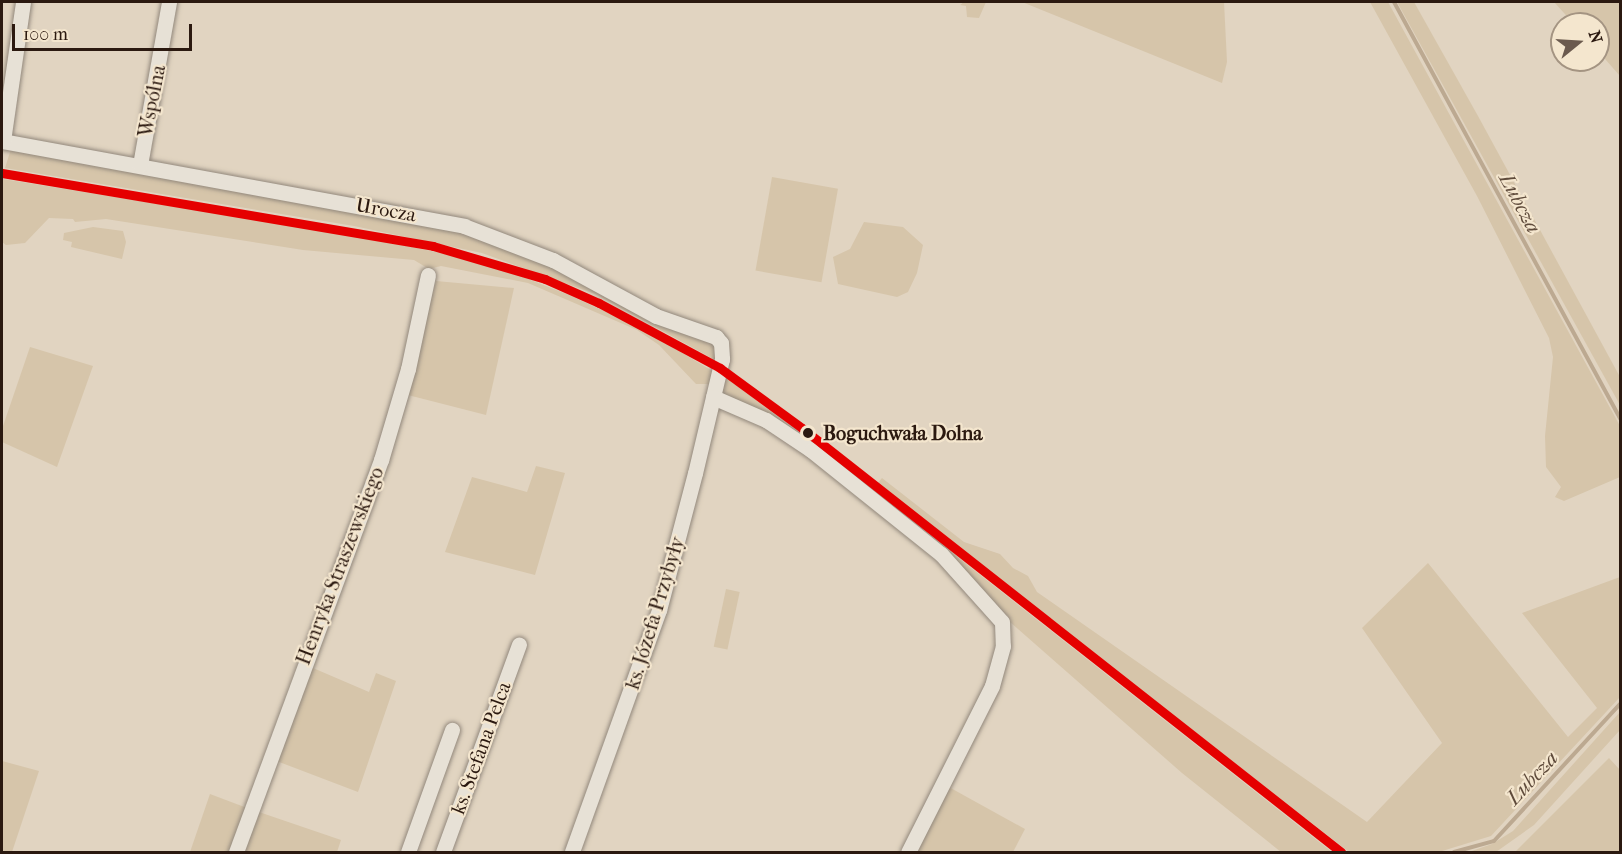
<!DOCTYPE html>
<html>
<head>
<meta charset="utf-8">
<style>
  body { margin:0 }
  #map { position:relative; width:1622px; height:854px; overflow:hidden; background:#e1d4c1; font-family:"IM FELL French Canon",serif }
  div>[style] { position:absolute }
  .green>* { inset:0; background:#d6c5aa; transform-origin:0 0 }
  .stream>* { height:4px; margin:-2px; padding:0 2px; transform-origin:2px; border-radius:2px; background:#bca991 }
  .roads { filter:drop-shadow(0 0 2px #92887c) drop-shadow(0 0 2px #92887c) }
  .minor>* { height:15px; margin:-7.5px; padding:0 7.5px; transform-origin:7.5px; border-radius:7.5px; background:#e7e1d6 }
  .rail-1>* { height:9px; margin:-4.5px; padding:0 4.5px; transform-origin:4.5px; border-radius:4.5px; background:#e50000 }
  .dots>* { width:16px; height:16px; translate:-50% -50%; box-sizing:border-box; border:3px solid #f4e6ce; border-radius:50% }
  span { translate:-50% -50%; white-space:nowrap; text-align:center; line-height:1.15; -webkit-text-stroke:4.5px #f4e6ce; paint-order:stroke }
  .street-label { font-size:20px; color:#2b1910 }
  .stop-label { font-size:20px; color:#2b1910; font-weight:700 }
  .left { translate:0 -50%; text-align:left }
  .water-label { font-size:21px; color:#5f4b3b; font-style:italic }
  .frame { position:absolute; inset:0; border:3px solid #2b1910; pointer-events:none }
  .north { position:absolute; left:1550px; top:12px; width:60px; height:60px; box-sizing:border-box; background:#f4e6ce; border:2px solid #a49482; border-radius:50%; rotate:72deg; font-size:16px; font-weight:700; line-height:24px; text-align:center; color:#2b1910 }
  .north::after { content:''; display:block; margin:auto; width:21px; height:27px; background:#6b5a4e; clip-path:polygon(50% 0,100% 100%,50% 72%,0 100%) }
  .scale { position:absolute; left:12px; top:24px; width:180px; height:27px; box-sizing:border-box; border:3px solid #2b1910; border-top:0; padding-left:8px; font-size:18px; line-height:21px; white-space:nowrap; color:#2b1910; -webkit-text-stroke:4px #f4e6ce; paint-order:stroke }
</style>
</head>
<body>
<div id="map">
  <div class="green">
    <i style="clip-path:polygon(964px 2px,986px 2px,979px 18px,967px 17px,966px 6px,960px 5px)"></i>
    <i style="clip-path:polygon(1022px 2px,1224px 2px,1227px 62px,1222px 83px)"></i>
    <i style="clip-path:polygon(1370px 2px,1388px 2px,1620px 426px,1620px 477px,1564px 501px,1555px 497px,1561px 487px,1546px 467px,1545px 436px,1553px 357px,1549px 338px,1477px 196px)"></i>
    <i style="clip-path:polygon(1397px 2px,1414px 2px,1478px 116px,1620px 377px,1620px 405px)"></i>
    <i style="clip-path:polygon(1554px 2px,1620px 2px,1620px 76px,1598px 51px,1598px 24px,1574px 24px)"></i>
    <i style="clip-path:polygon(11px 149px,425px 220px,514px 247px,702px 337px,718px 347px,717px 361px,595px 294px,482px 253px,354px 226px,5px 168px)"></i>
    <i style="left:772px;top:177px;width:67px;height:95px;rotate:10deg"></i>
    <i style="clip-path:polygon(3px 179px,364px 237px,445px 254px,513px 273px,569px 295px,641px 328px,714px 372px,709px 384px,696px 384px,659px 345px,637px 330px,528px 283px,441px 266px,429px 269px,414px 260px,303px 250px,106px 219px,75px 222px,73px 219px,49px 218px,25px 243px,6px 245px,2px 242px)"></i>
    <i style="clip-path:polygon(864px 222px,903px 227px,923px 245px,917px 273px,908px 292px,897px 297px,838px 284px,833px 257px,850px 249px)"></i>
    <i style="clip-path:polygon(93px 227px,123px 231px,126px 242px,122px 259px,71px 247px,72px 242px,63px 240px,64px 233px)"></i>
    <i style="clip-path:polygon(436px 281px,514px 288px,486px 415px,404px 394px)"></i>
    <i style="clip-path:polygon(30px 347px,93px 366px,57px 467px,2px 442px,2px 429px)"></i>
    <i style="clip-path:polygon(723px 375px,829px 456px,1332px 852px,1281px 852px,1182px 773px,1010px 622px,1008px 616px,979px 594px,921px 534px,718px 393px)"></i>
    <i style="clip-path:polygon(536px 466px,565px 473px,535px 575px,445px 552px,472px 477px,527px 492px)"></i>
    <i style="clip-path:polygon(882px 478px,964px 542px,1000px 554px,1013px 568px,1028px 576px,1037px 592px,1367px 822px,1442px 743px,1362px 628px,1428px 563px,1568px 737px,1597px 708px,1522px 613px,1620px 577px,1620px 697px,1491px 836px,1439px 852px,1349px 852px,877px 484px)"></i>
    <i style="left:726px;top:589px;width:14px;height:59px;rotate:12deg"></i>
    <i style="clip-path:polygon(306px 665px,369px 692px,376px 673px,396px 681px,358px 792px,274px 760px)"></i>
    <i style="clip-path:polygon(1620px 712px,1620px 730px,1534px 825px,1496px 852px,1469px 852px,1492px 844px,1513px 831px)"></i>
    <i style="clip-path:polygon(1609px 758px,1620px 770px,1620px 852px,1515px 852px)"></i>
    <i style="clip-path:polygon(2px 761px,39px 771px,12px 852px,2px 852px)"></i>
    <i style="clip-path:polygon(947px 786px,1025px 829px,1013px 852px,913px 852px)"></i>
    <i style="clip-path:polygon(210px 794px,247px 808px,229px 852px,190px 852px)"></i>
    <i style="clip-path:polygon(256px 811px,341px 840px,337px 852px,240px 852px)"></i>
  </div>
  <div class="stream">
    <i style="left:1394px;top:2px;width:474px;rotate:61.5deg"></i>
    <i style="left:1454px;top:852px;width:41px;rotate:-15.4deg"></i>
    <i style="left:1494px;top:841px;width:186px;rotate:-47.4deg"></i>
  </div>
  <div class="roads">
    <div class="minor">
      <i style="left:2px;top:141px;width:470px;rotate:10.4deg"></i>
      <i style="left:464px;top:226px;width:95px;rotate:20.9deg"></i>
      <i style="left:553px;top:260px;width:117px;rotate:28.5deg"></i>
      <i style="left:656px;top:316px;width:64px;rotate:19.3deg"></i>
      <i style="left:716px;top:337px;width:8px;rotate:50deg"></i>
      <i style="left:721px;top:343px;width:16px;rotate:86deg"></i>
      <i style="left:722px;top:359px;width:117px;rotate:103.3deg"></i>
      <i style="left:695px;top:473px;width:142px;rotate:104.7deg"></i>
      <i style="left:659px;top:610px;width:257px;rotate:109.8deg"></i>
      <i style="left:3px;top:141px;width:140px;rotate:-81.8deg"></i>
      <i style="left:140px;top:165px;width:166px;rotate:-79.9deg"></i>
      <i style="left:713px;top:397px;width:58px;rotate:23.5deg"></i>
      <i style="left:766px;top:420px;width:54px;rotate:33.7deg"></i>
      <i style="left:811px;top:450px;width:166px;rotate:38.7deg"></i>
      <i style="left:941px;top:554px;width:91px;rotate:48.1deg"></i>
      <i style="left:1002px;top:622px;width:24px;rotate:88deg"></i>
      <i style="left:1003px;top:646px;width:41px;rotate:105.4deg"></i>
      <i style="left:992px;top:686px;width:186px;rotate:116.8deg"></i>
      <i style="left:236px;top:852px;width:418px;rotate:-69.7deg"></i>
      <i style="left:381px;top:460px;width:95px;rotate:-73.5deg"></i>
      <i style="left:408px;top:369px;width:96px;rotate:-78deg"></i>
      <i style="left:408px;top:852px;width:130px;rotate:-70.2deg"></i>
      <i style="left:443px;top:852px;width:221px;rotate:-69.9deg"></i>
    </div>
  </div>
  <div class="rail-1">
    <i style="left:2px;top:173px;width:437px;rotate:9.6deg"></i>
    <i style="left:433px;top:246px;width:117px;rotate:16.4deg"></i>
    <i style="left:545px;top:279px;width:59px;rotate:24deg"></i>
    <i style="left:599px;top:303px;width:137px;rotate:28.2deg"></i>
    <i style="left:720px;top:368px;width:102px;rotate:36.2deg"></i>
    <i style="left:802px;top:428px;width:686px;rotate:38.19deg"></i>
  </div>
  <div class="dots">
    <i style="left:808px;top:433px;background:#2b1910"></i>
  </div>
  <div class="street-label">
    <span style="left:152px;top:101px;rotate:-79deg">Wspólna</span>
    <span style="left:386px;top:210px;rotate:10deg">Urocza</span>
    <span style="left:340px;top:566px;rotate:-69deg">Henryka Straszewskiego</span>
    <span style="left:655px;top:613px;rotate:-73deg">ks. Józefa Przybyły</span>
    <span style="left:481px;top:748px;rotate:-70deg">ks. Stefana Pelca</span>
  </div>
  <div class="stop-label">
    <span class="left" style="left:823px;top:433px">Boguchwała Dolna</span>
  </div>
  <div class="water-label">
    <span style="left:1520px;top:203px;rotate:62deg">Lubcza</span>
    <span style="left:1532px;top:778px;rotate:-47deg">Lubcza</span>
  </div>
  <div class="frame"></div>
  <div class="north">N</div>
  <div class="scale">100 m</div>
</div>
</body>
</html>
